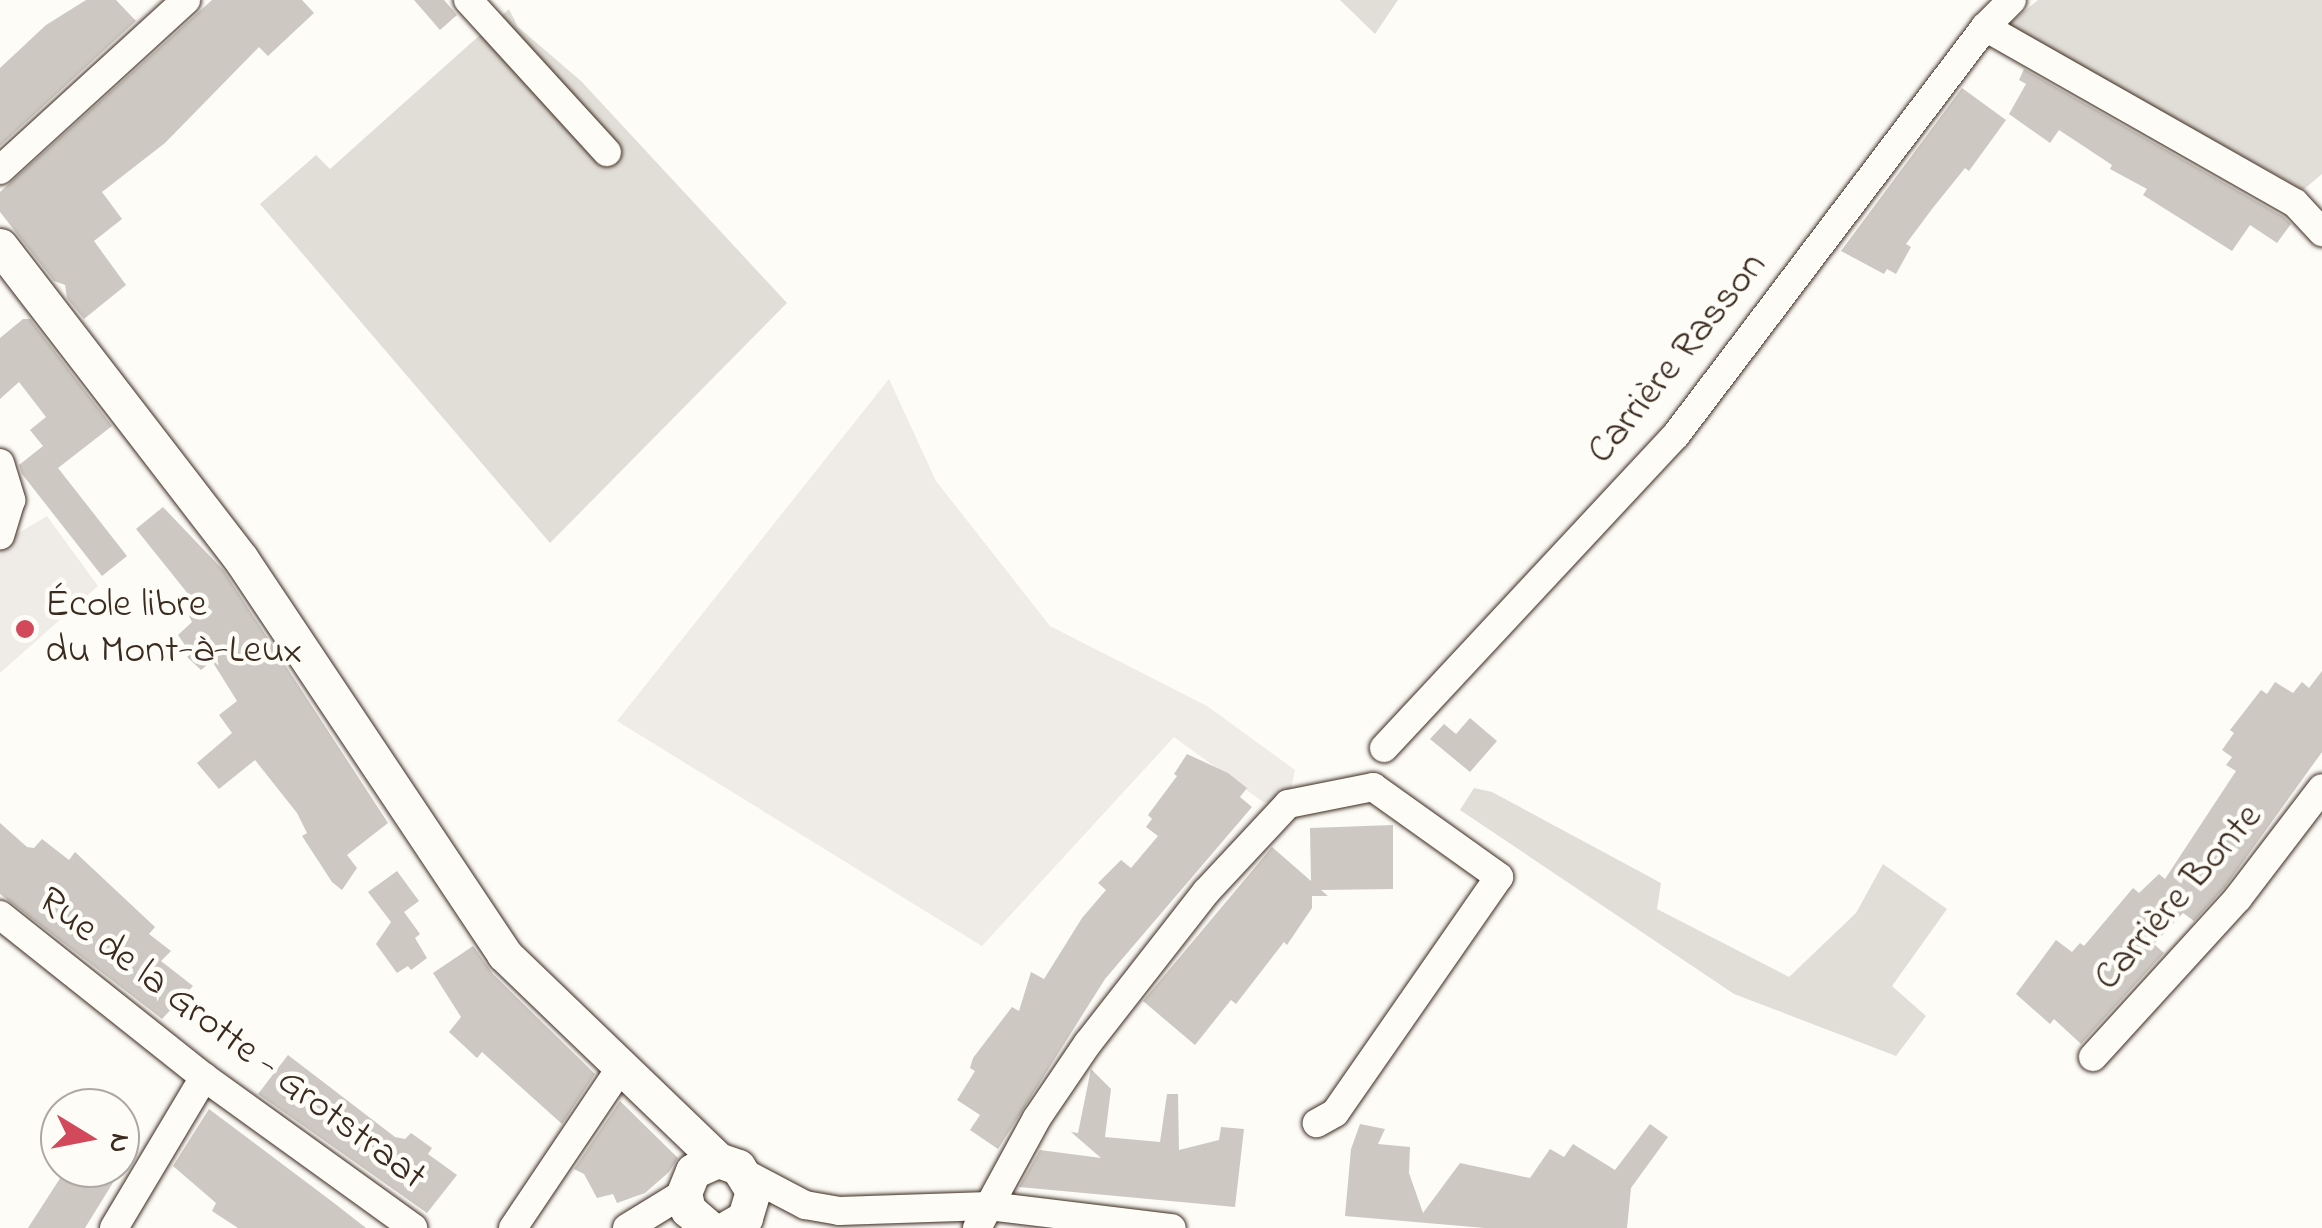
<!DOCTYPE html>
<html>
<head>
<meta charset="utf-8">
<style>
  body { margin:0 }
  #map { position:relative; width:2322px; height:1228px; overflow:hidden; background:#fdfcf7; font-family:"Indie Flower",sans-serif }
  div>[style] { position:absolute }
  .built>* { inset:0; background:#efece7 }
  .green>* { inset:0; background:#e1ded7 }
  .building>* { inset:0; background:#cdc8c2 }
  .roads { filter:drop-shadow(0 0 2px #3b2a1e) drop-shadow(0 0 2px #3b2a1e) }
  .minor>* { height:28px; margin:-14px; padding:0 14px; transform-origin:14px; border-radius:14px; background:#fdfcf7 }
  .major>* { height:35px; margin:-17.5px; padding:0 17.5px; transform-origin:17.5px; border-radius:17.5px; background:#fdfcf7 }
  .dots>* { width:28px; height:28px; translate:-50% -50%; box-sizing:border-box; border:5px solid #fdfcf7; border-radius:50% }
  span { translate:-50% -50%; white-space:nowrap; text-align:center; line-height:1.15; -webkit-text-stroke:9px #fdfcf7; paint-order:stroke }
  .street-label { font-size:40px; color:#3b2a1e }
  .poi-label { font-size:40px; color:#3b2a1e }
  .left { translate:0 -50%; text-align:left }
  .north { position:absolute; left:40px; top:1088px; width:100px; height:100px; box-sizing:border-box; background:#fdfcf7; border:2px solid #afa8a0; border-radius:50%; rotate:100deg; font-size:28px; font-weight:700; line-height:40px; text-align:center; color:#3b2a1e }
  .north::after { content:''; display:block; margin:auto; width:35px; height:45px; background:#d1495b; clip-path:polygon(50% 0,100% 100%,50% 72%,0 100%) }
</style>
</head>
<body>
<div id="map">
  <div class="built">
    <i style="clip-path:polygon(889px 379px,936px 481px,1050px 626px,1207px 706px,1295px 770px,1288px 804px,1263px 802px,1174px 737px,982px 946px,617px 721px)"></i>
    <i style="clip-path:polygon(47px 516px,98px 586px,0 673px,0 544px)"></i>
  </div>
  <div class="green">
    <i style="clip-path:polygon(1340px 0,1398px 0,1375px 34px)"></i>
    <i style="clip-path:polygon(2038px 0,2322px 0,2322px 174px,2303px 190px,2008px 25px)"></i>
    <i style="clip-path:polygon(509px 9px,518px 27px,581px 81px,787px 303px,550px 543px,260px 204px,316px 155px,330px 169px)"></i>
    <i style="clip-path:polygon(1474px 788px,1492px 792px,1661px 883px,1657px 909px,1789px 977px,1856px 913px,1883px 864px,1947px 909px,1892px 986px,1926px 1016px,1896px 1056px,1734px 994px,1460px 810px)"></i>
  </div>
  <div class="building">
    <i style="clip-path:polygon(86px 0,116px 0,136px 21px,0 146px,0 68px,46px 25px)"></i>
    <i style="clip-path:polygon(212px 0,302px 0,314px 13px,268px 56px,259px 47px,165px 143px,102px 192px,122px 219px,94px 241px,126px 285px,84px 319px,67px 298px,65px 285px,54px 281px,0 212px,0 192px)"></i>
    <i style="clip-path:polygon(414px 0,444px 0,457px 15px,440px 30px)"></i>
    <i style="clip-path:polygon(2024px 69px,2284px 217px,2291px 224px,2277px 243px,2250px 225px,2232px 251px,2143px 195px,2147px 189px,2110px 169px,2112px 165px,2059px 130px,2050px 143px,2009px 114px,2026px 84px,2019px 80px)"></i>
    <i style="clip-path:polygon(1962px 88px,2006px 120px,1969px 171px,1965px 168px,1932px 209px,1906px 244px,1911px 247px,1896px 274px,1887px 269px,1884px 274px,1841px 251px)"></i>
    <i style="clip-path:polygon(23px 319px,30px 319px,112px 426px,58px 468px,127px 556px,102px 576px,22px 474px,19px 465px,43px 446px,30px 430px,46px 417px,19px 382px,0 399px,0 338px)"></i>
    <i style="clip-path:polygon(163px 507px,224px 571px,388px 823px,347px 855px,357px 868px,342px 890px,332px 882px,302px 836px,307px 833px,297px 813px,255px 760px,219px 789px,197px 763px,232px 733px,219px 715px,237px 701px,212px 661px,201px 670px,187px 657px,191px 654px,178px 635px,192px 622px,189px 616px,197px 605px,136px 529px)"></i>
    <i style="clip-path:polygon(2322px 671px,2322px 752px,2225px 887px,2194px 921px,2183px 913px,2154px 944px,2164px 953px,2081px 1044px,2054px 1019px,2050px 1024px,2016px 994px,2056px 940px,2072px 952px,2080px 943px,2084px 946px,2133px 888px,2139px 893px,2159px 874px,2165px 879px,2236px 771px,2226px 765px,2232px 757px,2222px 750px,2234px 733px,2230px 730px,2261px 690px,2267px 694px,2275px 682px,2293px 693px,2302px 682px,2309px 688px)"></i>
    <i style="clip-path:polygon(1470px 718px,1497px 741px,1470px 772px,1430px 739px,1444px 724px,1456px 734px)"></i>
    <i style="clip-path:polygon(1187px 754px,1228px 773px,1247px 788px,1240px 797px,1252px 807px,1105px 979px,998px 1149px,970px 1130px,980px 1115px,957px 1100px,975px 1071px,970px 1068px,973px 1058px,1012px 1007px,1019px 1011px,1031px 972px,1044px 979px,1082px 918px,1106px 890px,1098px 883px,1121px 860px,1131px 868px,1158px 836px,1146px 827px,1152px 819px,1148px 815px,1177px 776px,1174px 774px)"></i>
    <i style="clip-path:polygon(0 823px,27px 847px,34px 848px,42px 839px,69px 860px,75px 852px,155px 927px,149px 934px,171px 951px,161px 961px,193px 986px,162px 1019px,0 894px)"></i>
    <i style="clip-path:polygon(1393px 825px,1393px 889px,1321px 890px,1328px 896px,1312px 896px,1312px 908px,1287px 945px,1284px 942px,1236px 1004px,1231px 1000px,1195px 1045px,1143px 1001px,1272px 847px,1311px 881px,1310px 828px)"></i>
    <i style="clip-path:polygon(397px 871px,419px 901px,404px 912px,420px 934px,415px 938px,427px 958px,411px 970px,408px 966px,397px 973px,376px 944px,391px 922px,368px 892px)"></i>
    <i style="clip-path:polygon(473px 946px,493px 974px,595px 1074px,562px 1124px,482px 1052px,477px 1058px,449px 1032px,461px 1017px,433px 973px)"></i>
    <i style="clip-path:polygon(288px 1055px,395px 1137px,405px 1139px,411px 1133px,432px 1148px,428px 1154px,457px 1175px,427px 1213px,258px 1094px)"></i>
    <i style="clip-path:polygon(1091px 1069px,1111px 1089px,1105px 1137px,1160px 1142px,1167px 1094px,1178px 1094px,1179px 1150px,1219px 1140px,1221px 1127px,1244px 1129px,1235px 1207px,1019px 1187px,1040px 1150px,1101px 1158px,1071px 1132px,1078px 1133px)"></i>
    <i style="clip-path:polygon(620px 1101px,678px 1158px,669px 1172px,645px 1193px,617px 1203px,613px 1194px,597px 1198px,584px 1174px,574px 1169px)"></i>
    <i style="clip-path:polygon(209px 1109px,334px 1203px,366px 1228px,238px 1228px,212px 1211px,216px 1203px,173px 1166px)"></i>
    <i style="clip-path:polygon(1360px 1124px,1385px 1129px,1378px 1144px,1410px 1147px,1409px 1173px,1423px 1213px,1460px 1163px,1530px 1178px,1550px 1149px,1564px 1157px,1573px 1144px,1615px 1170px,1650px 1124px,1668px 1137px,1631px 1188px,1627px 1228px,1485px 1228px,1345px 1216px,1351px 1149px)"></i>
    <i style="clip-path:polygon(84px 1168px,122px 1168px,85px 1228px,28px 1228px,66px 1169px,79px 1176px)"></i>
  </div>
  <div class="roads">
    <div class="minor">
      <i style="left:468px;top:0;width:206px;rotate:47.6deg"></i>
      <i style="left:1985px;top:27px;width:356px;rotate:29.6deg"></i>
      <i style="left:2295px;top:203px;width:40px;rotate:47deg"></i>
      <i style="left:0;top:170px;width:252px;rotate:-42.4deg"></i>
      <i style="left:0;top:463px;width:39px;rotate:73deg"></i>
      <i style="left:11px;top:500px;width:37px;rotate:107deg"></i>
      <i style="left:1384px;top:748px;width:428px;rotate:-47deg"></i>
      <i style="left:1676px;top:435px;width:512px;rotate:-52.86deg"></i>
      <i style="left:1985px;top:27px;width:38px;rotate:-45deg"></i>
      <i style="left:0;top:915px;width:260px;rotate:38.5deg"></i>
      <i style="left:204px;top:1077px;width:258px;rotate:35.8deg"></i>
      <i style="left:2093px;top:1057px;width:215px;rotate:-47.6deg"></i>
      <i style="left:2238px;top:898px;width:138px;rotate:-52.6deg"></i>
      <i style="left:746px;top:1174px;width:67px;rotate:27.7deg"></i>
      <i style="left:805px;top:1205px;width:35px;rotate:10deg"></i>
      <i style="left:839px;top:1211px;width:150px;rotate:-1.9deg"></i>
      <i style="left:989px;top:1206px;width:184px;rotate:6.9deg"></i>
      <i style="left:114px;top:1228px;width:176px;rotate:-59.2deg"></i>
      <i style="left:513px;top:1228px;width:192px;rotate:-56.1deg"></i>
      <i style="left:627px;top:1228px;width:67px;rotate:-31.6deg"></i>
      <i style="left:977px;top:1228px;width:125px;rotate:-61.4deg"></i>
      <i style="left:1037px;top:1118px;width:91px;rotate:-55.8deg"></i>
      <i style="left:1088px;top:1043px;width:192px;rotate:-52deg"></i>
      <i style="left:1206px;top:892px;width:120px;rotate:-47deg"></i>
      <i style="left:1288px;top:804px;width:87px;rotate:-11.3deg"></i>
      <i style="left:1373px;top:787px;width:155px;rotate:35.5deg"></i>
      <i style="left:1499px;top:877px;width:287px;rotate:124.8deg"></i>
      <i style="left:1335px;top:1113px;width:21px;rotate:151deg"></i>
    </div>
    <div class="major">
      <i style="left:0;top:246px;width:395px;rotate:52.4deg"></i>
      <i style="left:241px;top:559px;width:475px;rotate:56.3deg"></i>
      <i style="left:504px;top:954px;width:297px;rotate:43.9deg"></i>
      <i style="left:709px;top:1228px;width:28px;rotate:-139deg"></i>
      <i style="left:688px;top:1210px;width:17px;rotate:-103deg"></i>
      <i style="left:684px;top:1193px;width:24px;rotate:-68deg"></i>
      <i style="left:693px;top:1171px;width:27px;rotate:-24deg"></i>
      <i style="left:718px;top:1160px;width:21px;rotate:19deg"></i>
      <i style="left:738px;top:1167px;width:28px;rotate:58deg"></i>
      <i style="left:753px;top:1191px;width:28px;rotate:107deg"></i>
      <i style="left:745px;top:1218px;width:20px;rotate:150deg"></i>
    </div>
  </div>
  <div class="dots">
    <i style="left:25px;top:629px;background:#d1495b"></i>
  </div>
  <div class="street-label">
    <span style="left:1678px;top:359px;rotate:-51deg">Carrière Rasson</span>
    <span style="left:2179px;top:898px;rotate:-49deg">Carrière Bonte</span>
    <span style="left:231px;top:1040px;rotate:37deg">Rue de la Grotte - Grotstraat</span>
  </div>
  <div class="poi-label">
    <span class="left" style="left:45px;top:629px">École libre<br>du Mont-à-Leux</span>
  </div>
  <div class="north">N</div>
</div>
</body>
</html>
